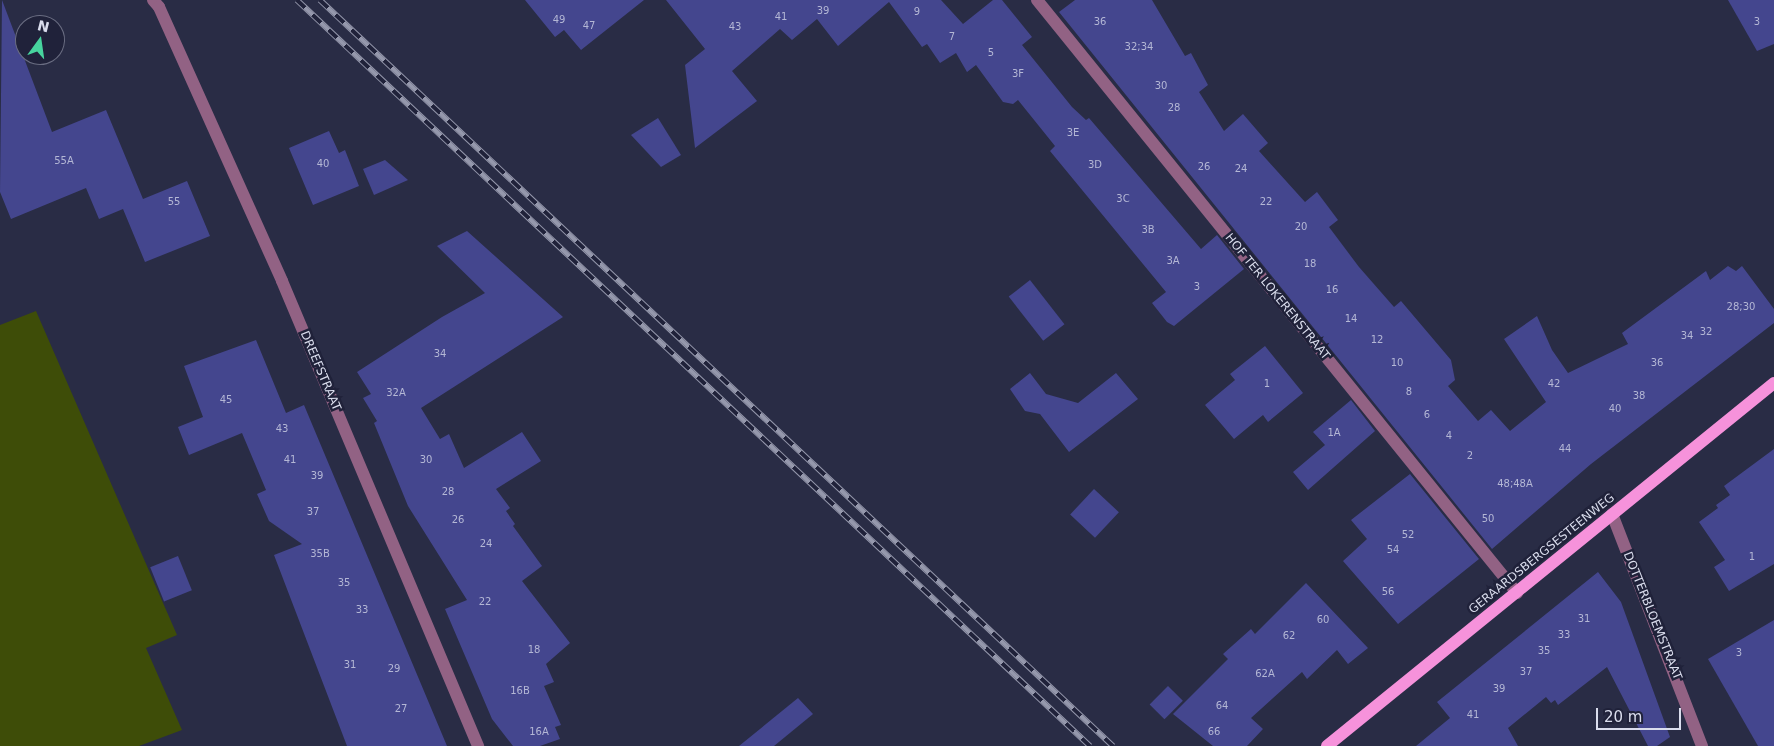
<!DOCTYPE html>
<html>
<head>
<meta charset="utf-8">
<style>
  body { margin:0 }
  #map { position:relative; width:1774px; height:746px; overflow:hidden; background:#292c45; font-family:"DejaVu Sans",sans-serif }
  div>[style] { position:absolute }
  .green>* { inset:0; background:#3e4d08 }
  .building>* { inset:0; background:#44468e; transform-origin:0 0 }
  .minor>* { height:12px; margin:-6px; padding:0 6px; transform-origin:6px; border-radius:6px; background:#926284 }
  .major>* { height:12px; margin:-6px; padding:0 6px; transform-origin:6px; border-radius:6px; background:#f692db }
  .rail>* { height:5.5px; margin-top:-2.75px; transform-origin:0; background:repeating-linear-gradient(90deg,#20223a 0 11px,#9598ac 0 22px); box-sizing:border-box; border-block:1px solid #9598ac }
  span { translate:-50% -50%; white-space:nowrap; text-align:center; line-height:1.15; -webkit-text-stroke:5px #20223a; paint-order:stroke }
  .number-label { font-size:10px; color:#b4b7d5 }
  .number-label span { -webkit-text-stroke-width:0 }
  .street-label { font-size:12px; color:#dadded }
  .north { position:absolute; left:15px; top:15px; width:50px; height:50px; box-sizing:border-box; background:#20223a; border:1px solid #6a6d82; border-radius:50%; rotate:14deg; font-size:14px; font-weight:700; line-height:20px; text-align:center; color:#dadded }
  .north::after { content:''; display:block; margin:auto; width:18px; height:22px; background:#47d49e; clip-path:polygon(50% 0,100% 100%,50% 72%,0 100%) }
  .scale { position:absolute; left:1596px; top:708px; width:85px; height:22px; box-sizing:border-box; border:2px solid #dadded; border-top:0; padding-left:6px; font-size:15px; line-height:18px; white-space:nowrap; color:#dadded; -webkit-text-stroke:4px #20223a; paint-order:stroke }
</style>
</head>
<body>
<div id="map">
  <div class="green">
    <i style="clip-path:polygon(36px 311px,177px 635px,146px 648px,182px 730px,139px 746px,0 746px,0 325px)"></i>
  </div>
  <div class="building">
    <i style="clip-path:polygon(2px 0,52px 132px,106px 110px,143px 199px,187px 181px,210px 236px,145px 262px,123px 209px,99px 219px,86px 188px,11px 219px,0 192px)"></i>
    <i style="clip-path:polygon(525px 0,644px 0,581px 50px,564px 30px,555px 37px)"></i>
    <i style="clip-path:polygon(666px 0,941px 0,963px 24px,993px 0,1002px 0,1032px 37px,1022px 45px,1072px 107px,1086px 120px,1089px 118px,1201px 249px,1217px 235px,1244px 269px,1174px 326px,1167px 322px,1152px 303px,1166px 292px,1050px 151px,1055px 146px,1018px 100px,1013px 104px,1003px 102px,976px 65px,967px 72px,956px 53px,940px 63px,927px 44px,922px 47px,889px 2px,838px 46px,817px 19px,792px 40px,780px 29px,732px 71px,757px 101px,695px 148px,685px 65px,705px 49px)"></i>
    <i style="clip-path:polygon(1075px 0,1152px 0,1185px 56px,1191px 53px,1208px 85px,1199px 92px,1224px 131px,1243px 114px,1268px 143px,1259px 151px,1305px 202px,1317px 192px,1338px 220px,1329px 227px,1359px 267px,1394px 307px,1401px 301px,1451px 360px,1455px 380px,1448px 386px,1478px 421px,1491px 410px,1510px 431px,1546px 402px,1504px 339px,1537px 316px,1552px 350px,1568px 373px,1628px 344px,1622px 333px,1706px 271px,1710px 280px,1728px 266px,1736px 271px,1742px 266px,1774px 309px,1774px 323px,1591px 464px,1492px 549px,1059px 12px)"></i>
    <i style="clip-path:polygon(1728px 0,1774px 0,1774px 44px,1757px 51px)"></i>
    <i style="clip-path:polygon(658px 118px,681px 155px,661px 167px,631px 135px)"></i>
    <i style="clip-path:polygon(329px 131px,339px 153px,345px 150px,359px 186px,313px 205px,289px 148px)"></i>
    <i style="clip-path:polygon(385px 160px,408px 180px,374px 195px,363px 169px)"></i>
    <i style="clip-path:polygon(467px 231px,563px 317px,421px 408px,440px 439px,449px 434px,464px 468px,522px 432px,541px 461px,496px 489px,510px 508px,506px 511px,515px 524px,513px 526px,542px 566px,522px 581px,570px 643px,546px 664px,554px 682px,544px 686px,561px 725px,555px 727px,560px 739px,540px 746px,513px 746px,492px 719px,445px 609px,467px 600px,408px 506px,374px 423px,377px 421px,363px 398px,371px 394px,357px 372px,442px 317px,485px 293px,437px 246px)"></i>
    <i style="left:1030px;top:280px;width:56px;height:27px;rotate:52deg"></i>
    <i style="clip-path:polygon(256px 340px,286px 413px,304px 405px,447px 746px,347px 746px,274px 555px,302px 544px,269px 521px,257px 494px,266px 490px,242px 433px,189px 455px,178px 427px,203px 417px,184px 366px)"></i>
    <i style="clip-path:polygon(1265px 346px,1303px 393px,1268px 422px,1263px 415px,1234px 439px,1205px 405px,1235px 380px,1230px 374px)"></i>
    <i style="clip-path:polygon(1030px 373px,1046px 394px,1078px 403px,1116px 373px,1138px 399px,1069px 452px,1040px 414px,1025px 411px,1010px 389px)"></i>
    <i style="clip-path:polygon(1351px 400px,1375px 431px,1308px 490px,1293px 472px,1325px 445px,1313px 432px)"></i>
    <i style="clip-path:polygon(1774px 449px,1774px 564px,1729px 591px,1714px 567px,1725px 560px,1699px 522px,1718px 508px,1716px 505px,1730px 495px,1724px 486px)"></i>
    <i style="clip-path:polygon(1410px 474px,1479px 559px,1398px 624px,1343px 561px,1367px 539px,1351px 520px)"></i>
    <i style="left:1094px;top:489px;width:34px;height:35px;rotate:43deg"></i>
    <i style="left:178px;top:556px;width:37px;height:30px;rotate:68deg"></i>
    <i style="clip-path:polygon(1598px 572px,1621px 602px,1670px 737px,1657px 746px,1648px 746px,1607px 667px,1558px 705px,1555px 700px,1551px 703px,1546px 697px,1508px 728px,1518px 746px,1416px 746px,1450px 718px,1437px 702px)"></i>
    <i style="clip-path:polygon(1306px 583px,1368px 648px,1348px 664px,1337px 650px,1307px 679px,1302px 672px,1251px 718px,1263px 729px,1247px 746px,1213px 746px,1173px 714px,1228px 659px,1223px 654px,1251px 629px,1255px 634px)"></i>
    <i style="clip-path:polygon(1774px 620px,1774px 746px,1758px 746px,1708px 659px)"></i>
    <i style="left:1168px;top:686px;width:21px;height:26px;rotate:45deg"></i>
    <i style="clip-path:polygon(798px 698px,813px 714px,774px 746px,739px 746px)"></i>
  </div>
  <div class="minor">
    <i style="left:153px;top:0;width:9px;rotate:49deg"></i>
    <i style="left:159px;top:7px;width:300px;rotate:65.8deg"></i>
    <i style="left:282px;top:281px;width:505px;rotate:67.14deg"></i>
    <i style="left:1037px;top:0;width:763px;rotate:51.01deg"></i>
    <i style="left:1612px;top:514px;width:249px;rotate:68.8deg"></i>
  </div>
  <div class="major">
    <i style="left:1327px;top:746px;width:576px;rotate:-39.08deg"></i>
  </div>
  <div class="rail">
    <i style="left:297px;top:0;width:1089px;rotate:43.25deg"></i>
    <i style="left:320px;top:0;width:1089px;rotate:43.25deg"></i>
  </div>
  <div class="number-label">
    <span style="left:823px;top:11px">39</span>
    <span style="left:917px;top:12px">9</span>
    <span style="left:781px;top:17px">41</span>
    <span style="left:559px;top:20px">49</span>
    <span style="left:1100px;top:22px">36</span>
    <span style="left:1757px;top:22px">3</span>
    <span style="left:589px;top:26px">47</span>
    <span style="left:735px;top:27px">43</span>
    <span style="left:952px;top:37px">7</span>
    <span style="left:1139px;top:47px">32;34</span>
    <span style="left:991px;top:53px">5</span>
    <span style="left:1018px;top:74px">3F</span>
    <span style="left:1161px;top:86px">30</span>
    <span style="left:1174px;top:108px">28</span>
    <span style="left:1073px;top:133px">3E</span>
    <span style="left:64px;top:161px">55A</span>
    <span style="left:323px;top:164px">40</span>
    <span style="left:1095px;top:165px">3D</span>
    <span style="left:1204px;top:167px">26</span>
    <span style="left:1241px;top:169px">24</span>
    <span style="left:1123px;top:199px">3C</span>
    <span style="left:174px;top:202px">55</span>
    <span style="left:1266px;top:202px">22</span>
    <span style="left:1301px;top:227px">20</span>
    <span style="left:1148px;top:230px">3B</span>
    <span style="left:1173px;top:261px">3A</span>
    <span style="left:1310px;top:264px">18</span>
    <span style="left:1197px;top:287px">3</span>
    <span style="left:1332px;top:290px">16</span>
    <span style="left:1741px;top:307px">28;30</span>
    <span style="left:1351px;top:319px">14</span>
    <span style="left:1706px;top:332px">32</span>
    <span style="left:1687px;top:336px">34</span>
    <span style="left:1377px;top:340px">12</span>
    <span style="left:440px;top:354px">34</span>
    <span style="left:1397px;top:363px">10</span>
    <span style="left:1657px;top:363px">36</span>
    <span style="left:1267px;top:384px">1</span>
    <span style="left:1554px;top:384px">42</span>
    <span style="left:1409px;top:392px">8</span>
    <span style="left:396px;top:393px">32A</span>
    <span style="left:1639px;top:396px">38</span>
    <span style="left:226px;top:400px">45</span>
    <span style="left:1615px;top:409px">40</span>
    <span style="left:1427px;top:415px">6</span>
    <span style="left:282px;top:429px">43</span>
    <span style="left:1334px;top:433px">1A</span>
    <span style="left:1449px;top:436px">4</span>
    <span style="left:1565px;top:449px">44</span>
    <span style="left:1470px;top:456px">2</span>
    <span style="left:290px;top:460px">41</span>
    <span style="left:426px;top:460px">30</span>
    <span style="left:317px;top:476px">39</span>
    <span style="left:1515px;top:484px">48;48A</span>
    <span style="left:448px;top:492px">28</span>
    <span style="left:313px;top:512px">37</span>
    <span style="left:1488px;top:519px">50</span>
    <span style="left:458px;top:520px">26</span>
    <span style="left:1408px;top:535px">52</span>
    <span style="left:486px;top:544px">24</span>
    <span style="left:1393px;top:550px">54</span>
    <span style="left:320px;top:554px">35B</span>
    <span style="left:1752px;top:557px">1</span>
    <span style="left:344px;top:583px">35</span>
    <span style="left:1388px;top:592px">56</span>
    <span style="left:485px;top:602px">22</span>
    <span style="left:362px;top:610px">33</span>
    <span style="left:1584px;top:619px">31</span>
    <span style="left:1323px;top:620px">60</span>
    <span style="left:1564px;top:635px">33</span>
    <span style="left:1289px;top:636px">62</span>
    <span style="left:534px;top:650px">18</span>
    <span style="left:1544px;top:651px">35</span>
    <span style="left:1739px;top:653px">3</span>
    <span style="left:350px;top:665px">31</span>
    <span style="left:394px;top:669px">29</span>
    <span style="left:1526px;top:672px">37</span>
    <span style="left:1265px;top:674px">62A</span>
    <span style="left:1499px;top:689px">39</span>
    <span style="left:520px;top:691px">16B</span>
    <span style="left:1222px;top:706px">64</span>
    <span style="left:401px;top:709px">27</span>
    <span style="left:1473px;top:715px">41</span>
    <span style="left:539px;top:732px">16A</span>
    <span style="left:1214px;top:732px">66</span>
  </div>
  <div class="street-label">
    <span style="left:1277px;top:297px;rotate:51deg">HOF TER LOKERENSTRAAT</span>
    <span style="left:320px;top:371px;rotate:67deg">DREEFSTRAAT</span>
    <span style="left:1542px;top:554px;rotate:-39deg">GERAARDSBERGSESTEENWEG</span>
    <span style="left:1652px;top:616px;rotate:68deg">DOTTERBLOEMSTRAAT</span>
  </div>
  <div class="north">N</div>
  <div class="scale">20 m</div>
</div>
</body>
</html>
